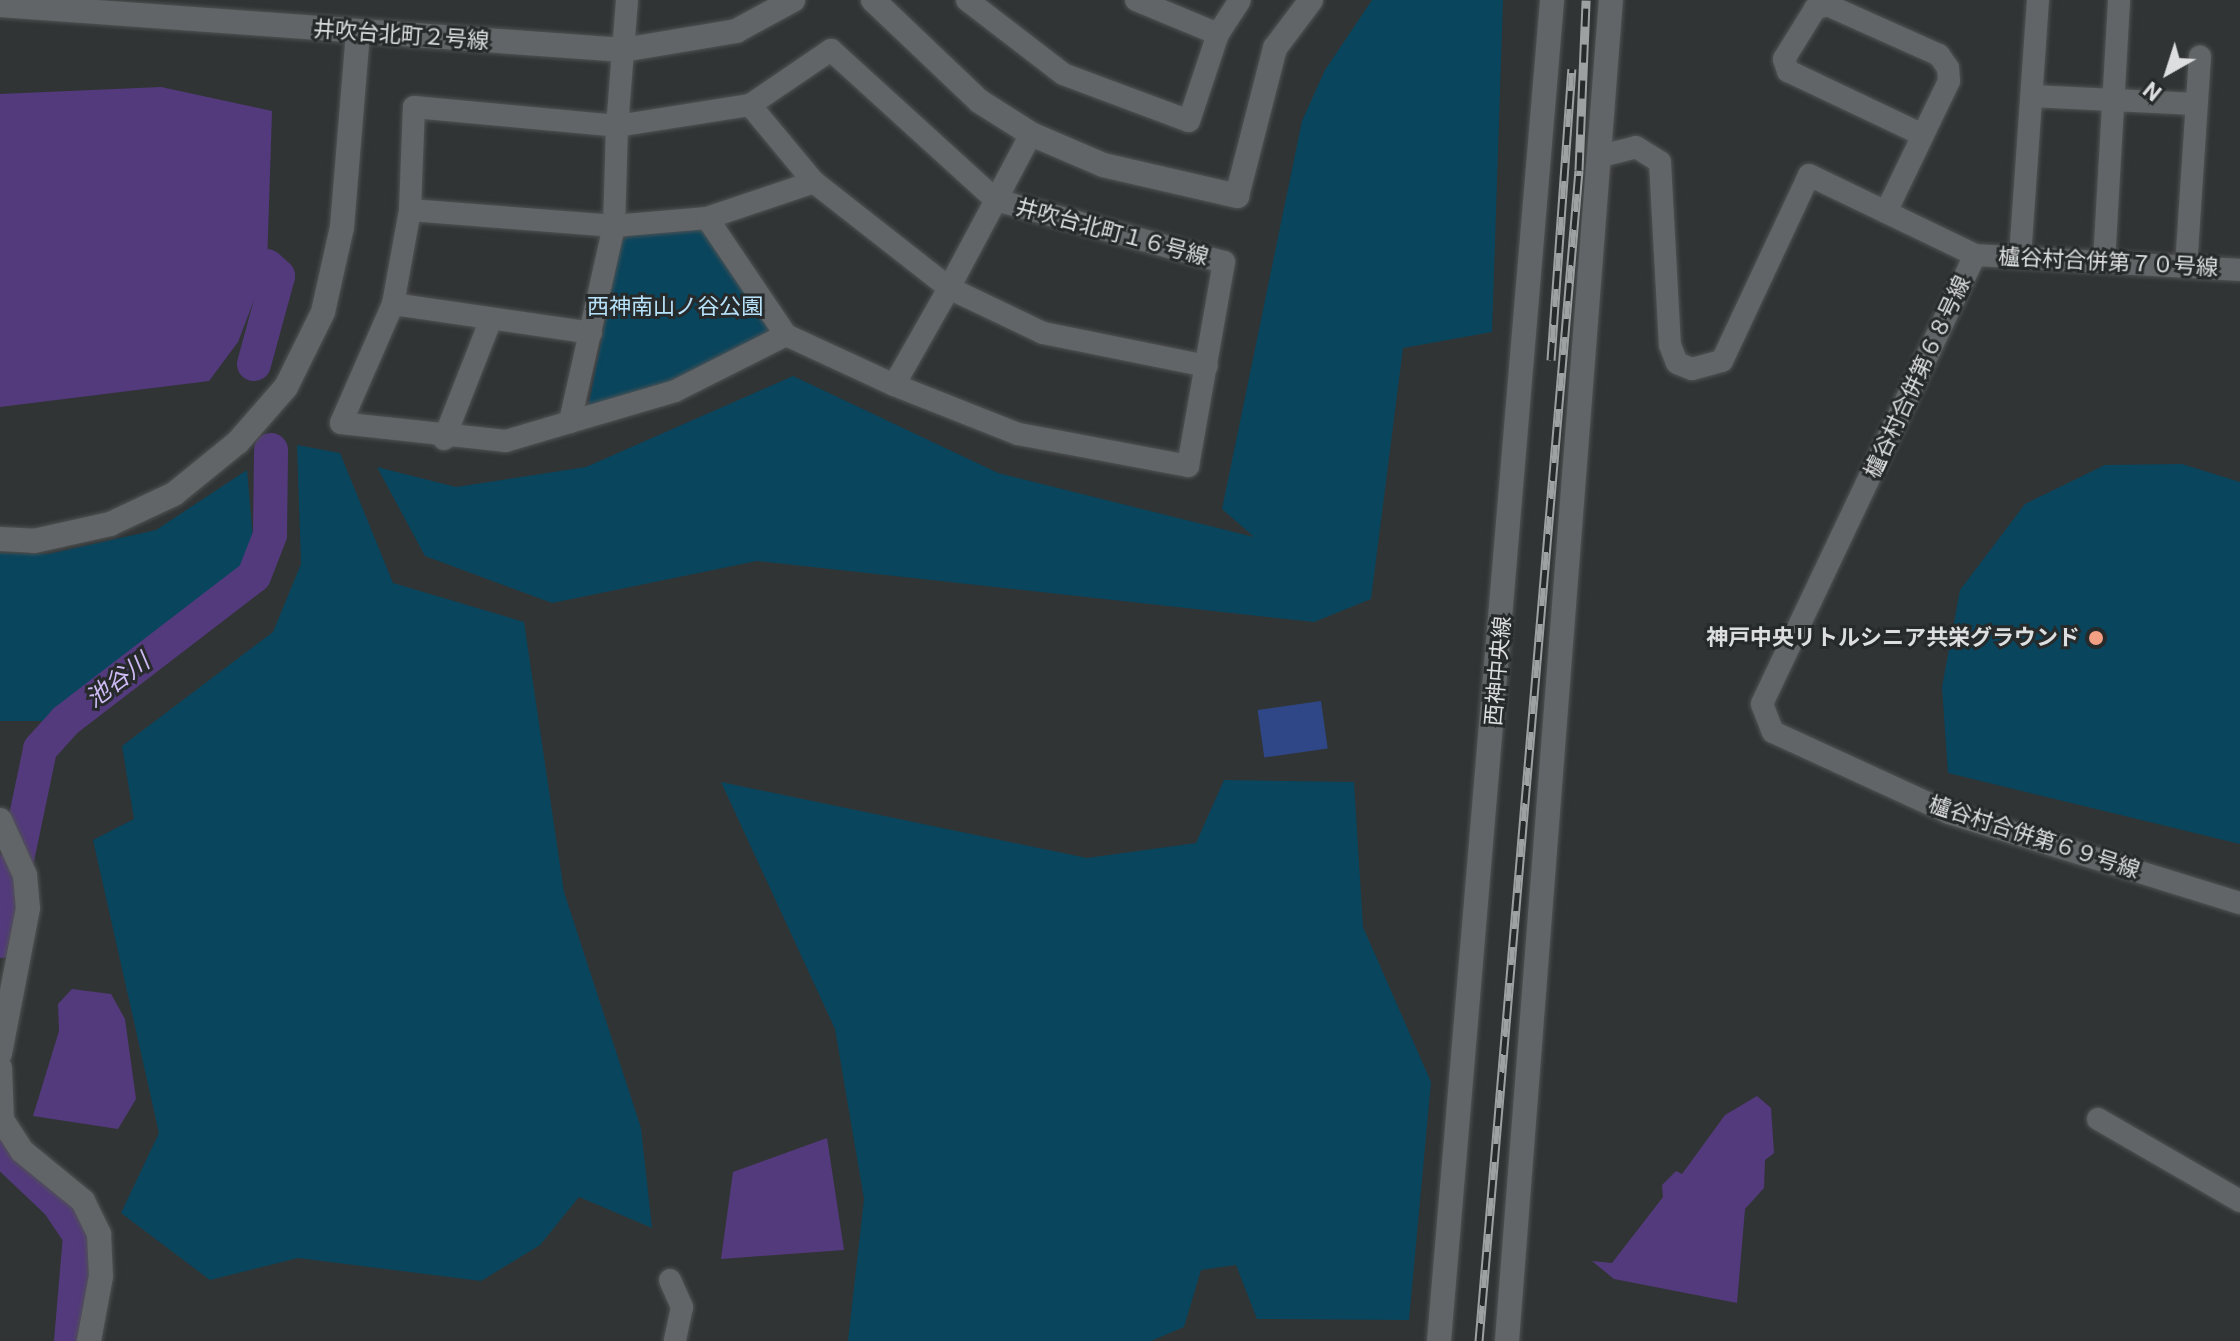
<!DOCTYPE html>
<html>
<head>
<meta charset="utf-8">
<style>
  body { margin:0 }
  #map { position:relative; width:2240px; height:1341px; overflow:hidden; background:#313435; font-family:Roboto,"Noto Sans JP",sans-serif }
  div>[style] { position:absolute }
  .green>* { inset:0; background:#09455d }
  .water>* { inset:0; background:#533a7c }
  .river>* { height:34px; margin:-17px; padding:0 17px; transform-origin:17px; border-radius:17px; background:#533a7c }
  .building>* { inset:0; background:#2f4786; transform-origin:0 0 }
  .roads { filter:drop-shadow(0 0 2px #505253) drop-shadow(0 0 2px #505253) }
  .minor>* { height:22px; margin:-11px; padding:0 11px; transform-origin:11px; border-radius:11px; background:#626567 }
  .tertiary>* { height:24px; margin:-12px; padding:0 12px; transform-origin:12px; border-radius:12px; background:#626567 }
  .rail>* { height:9px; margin-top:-4.5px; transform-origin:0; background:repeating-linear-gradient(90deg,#272a2b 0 18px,#9ea1a2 0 36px); box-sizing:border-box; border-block:2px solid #9ea1a2 }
  .dots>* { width:22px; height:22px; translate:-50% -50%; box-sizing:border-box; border:4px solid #272a2b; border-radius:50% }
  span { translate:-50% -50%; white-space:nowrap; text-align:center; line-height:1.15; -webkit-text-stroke:6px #272a2b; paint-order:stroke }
  .street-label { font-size:22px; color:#dcdedf }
  .park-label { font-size:22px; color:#b7e2f9 }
  .poi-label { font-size:22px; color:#dcdedf; font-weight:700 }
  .right { translate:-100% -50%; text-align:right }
  .water-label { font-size:24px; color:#cebbf6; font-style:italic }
  .north { position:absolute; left:2128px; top:32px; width:80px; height:80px; -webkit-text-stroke:6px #272a2b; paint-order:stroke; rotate:219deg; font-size:22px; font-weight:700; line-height:32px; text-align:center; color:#dcdedf }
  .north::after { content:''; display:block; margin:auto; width:28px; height:36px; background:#dcdedf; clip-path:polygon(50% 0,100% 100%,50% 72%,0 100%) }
</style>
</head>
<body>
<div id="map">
  <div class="green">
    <i style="clip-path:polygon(1372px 0,1503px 0,1492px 332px,1403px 348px,1371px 599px,1314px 622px,757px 561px,552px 603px,425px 556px,377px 467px,456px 487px,586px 467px,793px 376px,998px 473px,1254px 537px,1222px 509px,1302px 121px,1325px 70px)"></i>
    <i style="clip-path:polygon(702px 229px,771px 332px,676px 381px,588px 408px,621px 241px,633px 232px)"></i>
    <i style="clip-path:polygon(297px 445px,340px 453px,393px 583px,524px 622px,564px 892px,641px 1128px,652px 1228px,579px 1197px,540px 1245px,481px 1281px,298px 1258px,210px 1280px,121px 1213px,159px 1133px,93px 840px,134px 819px,122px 746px,273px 632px,301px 564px)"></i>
    <i style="clip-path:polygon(2182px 464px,2240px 482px,2240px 844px,1948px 773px,1942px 687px,1960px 590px,2025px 504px,2105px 465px)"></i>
    <i style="clip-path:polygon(247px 470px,254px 550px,228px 585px,50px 721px,0 721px,0 553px,48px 554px,156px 530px)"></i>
    <i style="clip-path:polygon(1224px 780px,1354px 782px,1363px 927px,1431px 1082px,1409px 1320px,1257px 1319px,1236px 1265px,1201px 1270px,1184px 1327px,1151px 1341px,848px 1341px,864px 1199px,835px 1029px,721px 782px,1087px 858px,1196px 843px)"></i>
  </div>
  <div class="water">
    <i style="clip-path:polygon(161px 87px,272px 111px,267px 266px,238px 342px,209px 381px,0 407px,0 94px)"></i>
    <i style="clip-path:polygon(72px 989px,111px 994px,125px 1019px,136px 1099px,118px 1129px,33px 1116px,59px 1031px,58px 1004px)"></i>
    <i style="clip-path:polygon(1757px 1096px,1771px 1108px,1774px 1153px,1765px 1160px,1764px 1188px,1745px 1209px,1737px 1303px,1614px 1279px,1592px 1261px,1612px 1263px,1663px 1197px,1662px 1185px,1676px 1171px,1682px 1174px,1725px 1115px)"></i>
    <i style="clip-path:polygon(827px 1138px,844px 1250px,721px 1259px,733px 1172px)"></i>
  </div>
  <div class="river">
    <i style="left:254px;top:364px;width:91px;rotate:-74.7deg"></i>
    <i style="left:278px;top:276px;width:15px;rotate:-138deg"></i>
    <i style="left:0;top:941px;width:196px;rotate:-78.2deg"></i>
    <i style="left:40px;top:749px;width:38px;rotate:-48deg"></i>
    <i style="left:65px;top:721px;width:238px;rotate:-37.5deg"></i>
    <i style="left:254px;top:576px;width:44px;rotate:-68.7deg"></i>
    <i style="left:270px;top:535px;width:85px;rotate:-89.3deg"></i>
    <i style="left:0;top:1148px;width:80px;rotate:43.5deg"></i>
    <i style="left:58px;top:1203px;width:40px;rotate:56deg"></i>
    <i style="left:80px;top:1236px;width:105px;rotate:94.9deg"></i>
  </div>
  <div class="building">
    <i style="left:1321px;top:701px;width:48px;height:64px;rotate:82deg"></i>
  </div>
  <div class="roads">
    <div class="minor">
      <i style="left:627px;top:0;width:126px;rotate:94.5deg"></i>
      <i style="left:617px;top:126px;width:100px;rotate:91.7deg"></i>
      <i style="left:614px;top:226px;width:201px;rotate:102.7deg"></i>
      <i style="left:570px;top:422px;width:67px;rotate:163.5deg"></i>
      <i style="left:506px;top:441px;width:166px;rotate:-173.8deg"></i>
      <i style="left:341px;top:423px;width:130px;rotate:-66.4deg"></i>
      <i style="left:393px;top:304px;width:96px;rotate:-79.7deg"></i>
      <i style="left:410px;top:210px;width:103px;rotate:-87.8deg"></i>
      <i style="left:414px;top:107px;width:204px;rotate:5.3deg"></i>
      <i style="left:617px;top:126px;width:135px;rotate:-9deg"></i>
      <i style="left:750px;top:105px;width:98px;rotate:-34.2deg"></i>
      <i style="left:831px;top:50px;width:223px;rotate:42.3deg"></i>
      <i style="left:996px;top:200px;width:236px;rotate:15.2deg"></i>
      <i style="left:1224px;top:262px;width:207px;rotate:100deg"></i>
      <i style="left:1188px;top:466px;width:173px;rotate:-169.3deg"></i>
      <i style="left:1018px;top:434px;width:133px;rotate:-158.4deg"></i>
      <i style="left:894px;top:385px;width:112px;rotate:-60.4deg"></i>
      <i style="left:949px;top:288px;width:100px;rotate:-61.9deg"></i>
      <i style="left:996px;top:200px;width:75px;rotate:-62.1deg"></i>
      <i style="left:967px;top:0;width:121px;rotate:37.6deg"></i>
      <i style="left:1063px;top:74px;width:134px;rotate:20.5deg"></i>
      <i style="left:1189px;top:121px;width:92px;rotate:-71.6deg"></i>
      <i style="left:1218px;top:34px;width:40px;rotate:-57.1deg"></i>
      <i style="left:1136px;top:0;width:89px;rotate:22.5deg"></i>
      <i style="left:2032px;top:96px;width:163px;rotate:2.8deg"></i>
      <i style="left:750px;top:105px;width:100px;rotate:50.3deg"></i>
      <i style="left:814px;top:182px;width:172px;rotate:38.1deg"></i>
      <i style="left:949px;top:288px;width:104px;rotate:25.6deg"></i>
      <i style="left:1043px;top:333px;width:167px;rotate:11.4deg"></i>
      <i style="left:1601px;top:156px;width:36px;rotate:-14deg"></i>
      <i style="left:1636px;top:147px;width:28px;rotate:32deg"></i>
      <i style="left:1660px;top:162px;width:183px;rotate:86.9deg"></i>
      <i style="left:1670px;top:345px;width:19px;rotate:69deg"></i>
      <i style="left:1677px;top:363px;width:16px;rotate:22deg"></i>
      <i style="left:1692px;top:369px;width:31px;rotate:-15deg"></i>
      <i style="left:1722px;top:361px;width:205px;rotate:-64.9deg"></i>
      <i style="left:1809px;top:175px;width:184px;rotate:25.7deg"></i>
      <i style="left:1975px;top:255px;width:265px;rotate:3.2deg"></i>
      <i style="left:410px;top:210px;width:205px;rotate:4.5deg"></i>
      <i style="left:614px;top:226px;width:93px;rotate:-4.9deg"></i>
      <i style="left:707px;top:218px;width:113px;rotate:-18.6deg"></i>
      <i style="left:1886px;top:212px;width:85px;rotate:-64.3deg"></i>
      <i style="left:1923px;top:135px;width:60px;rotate:-64.3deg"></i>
      <i style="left:1949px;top:81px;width:13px;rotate:-94deg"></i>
      <i style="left:1948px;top:68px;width:16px;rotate:-125deg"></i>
      <i style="left:1939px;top:55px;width:123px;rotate:-155.9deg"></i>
      <i style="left:1827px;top:5px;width:13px;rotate:162deg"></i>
      <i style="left:1815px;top:9px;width:59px;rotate:121.8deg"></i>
      <i style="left:1784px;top:59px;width:13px;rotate:72deg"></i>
      <i style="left:1788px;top:71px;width:149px;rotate:25.4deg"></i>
      <i style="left:707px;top:218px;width:141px;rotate:56deg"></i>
      <i style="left:1975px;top:255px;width:497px;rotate:115.4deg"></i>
      <i style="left:1762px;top:704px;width:30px;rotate:69deg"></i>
      <i style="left:1773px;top:732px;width:194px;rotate:24.7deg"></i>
      <i style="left:1949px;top:813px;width:305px;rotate:17.2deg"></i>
      <i style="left:2020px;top:257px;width:258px;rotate:-86deg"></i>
      <i style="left:2104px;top:262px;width:262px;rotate:-86.7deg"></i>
      <i style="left:2186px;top:267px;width:211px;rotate:-86.2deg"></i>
      <i style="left:393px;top:304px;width:200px;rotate:8.3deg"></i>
      <i style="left:570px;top:422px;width:109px;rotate:-16.4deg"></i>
      <i style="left:675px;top:391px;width:124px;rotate:-26.8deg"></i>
      <i style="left:786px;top:335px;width:119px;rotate:24.8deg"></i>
      <i style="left:444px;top:439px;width:129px;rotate:-68.6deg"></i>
      <i style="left:2098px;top:1119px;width:164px;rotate:30deg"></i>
      <i style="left:670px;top:1280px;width:30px;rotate:66deg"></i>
      <i style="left:682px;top:1307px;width:35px;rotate:102deg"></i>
    </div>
    <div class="tertiary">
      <i style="left:873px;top:0;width:146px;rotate:43.6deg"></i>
      <i style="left:979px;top:101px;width:62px;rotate:32.4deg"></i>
      <i style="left:1031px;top:134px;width:78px;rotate:23.3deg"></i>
      <i style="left:1103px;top:165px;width:138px;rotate:13deg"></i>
      <i style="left:1237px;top:196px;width:153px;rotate:-75.6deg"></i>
      <i style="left:1275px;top:48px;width:60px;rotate:-53.1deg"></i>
      <i style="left:0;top:5px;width:625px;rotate:4.13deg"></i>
      <i style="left:623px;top:50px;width:115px;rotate:-9.5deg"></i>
      <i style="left:736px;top:31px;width:65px;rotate:-28.5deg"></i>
      <i style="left:0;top:539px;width:34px;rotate:3deg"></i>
      <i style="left:34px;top:541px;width:78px;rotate:-12.6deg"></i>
      <i style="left:110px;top:524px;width:71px;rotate:-25.1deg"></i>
      <i style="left:174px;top:494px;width:82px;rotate:-39.1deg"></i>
      <i style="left:238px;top:442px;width:73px;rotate:-48.9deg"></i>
      <i style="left:286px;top:387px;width:84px;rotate:-63.7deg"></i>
      <i style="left:323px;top:312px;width:87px;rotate:-77.4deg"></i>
      <i style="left:342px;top:227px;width:196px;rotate:-85.3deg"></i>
      <i style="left:0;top:820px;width:60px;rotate:65.6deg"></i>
      <i style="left:25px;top:875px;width:33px;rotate:85deg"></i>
      <i style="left:28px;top:908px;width:148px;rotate:100.9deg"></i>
      <i style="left:0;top:1068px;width:52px;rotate:87.8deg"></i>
      <i style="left:2px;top:1120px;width:37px;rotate:57deg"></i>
      <i style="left:22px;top:1151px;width:79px;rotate:39.3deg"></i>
      <i style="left:83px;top:1201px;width:37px;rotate:64deg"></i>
      <i style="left:99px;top:1234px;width:42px;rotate:87.3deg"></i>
      <i style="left:101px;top:1276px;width:66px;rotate:100.5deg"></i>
      <i style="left:1439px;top:1341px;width:1346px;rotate:-85.18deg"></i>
      <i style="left:1507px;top:1341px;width:1345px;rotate:-85.57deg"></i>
    </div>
  </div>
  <div class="rail">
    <i style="left:1551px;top:360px;width:292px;rotate:-85.9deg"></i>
    <i style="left:1479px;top:1341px;width:1175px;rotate:-85.12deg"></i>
    <i style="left:1579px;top:170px;width:170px;rotate:-87.6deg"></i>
  </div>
  <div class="dots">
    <i style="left:2096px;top:638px;background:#f39f83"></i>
  </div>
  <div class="street-label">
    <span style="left:401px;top:35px;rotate:4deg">井吹台北町２号線</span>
    <span style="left:1112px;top:232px;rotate:15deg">井吹台北町１６号線</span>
    <span style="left:2108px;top:262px;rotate:3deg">櫨谷村合併第７０号線</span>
    <span style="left:1917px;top:377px;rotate:-65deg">櫨谷村合併第６８号線</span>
    <span style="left:1498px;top:671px;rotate:-85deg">西神中央線</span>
    <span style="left:2034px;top:837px;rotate:18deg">櫨谷村合併第６９号線</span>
  </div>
  <div class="park-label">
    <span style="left:675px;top:307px">西神南山ノ谷公園</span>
  </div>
  <div class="poi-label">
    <span class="right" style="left:2080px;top:638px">神戸中央リトルシニア共栄グラウンド</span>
  </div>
  <div class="water-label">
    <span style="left:118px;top:681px;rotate:-37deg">池谷川</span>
  </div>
  <div class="north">N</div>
</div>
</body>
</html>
